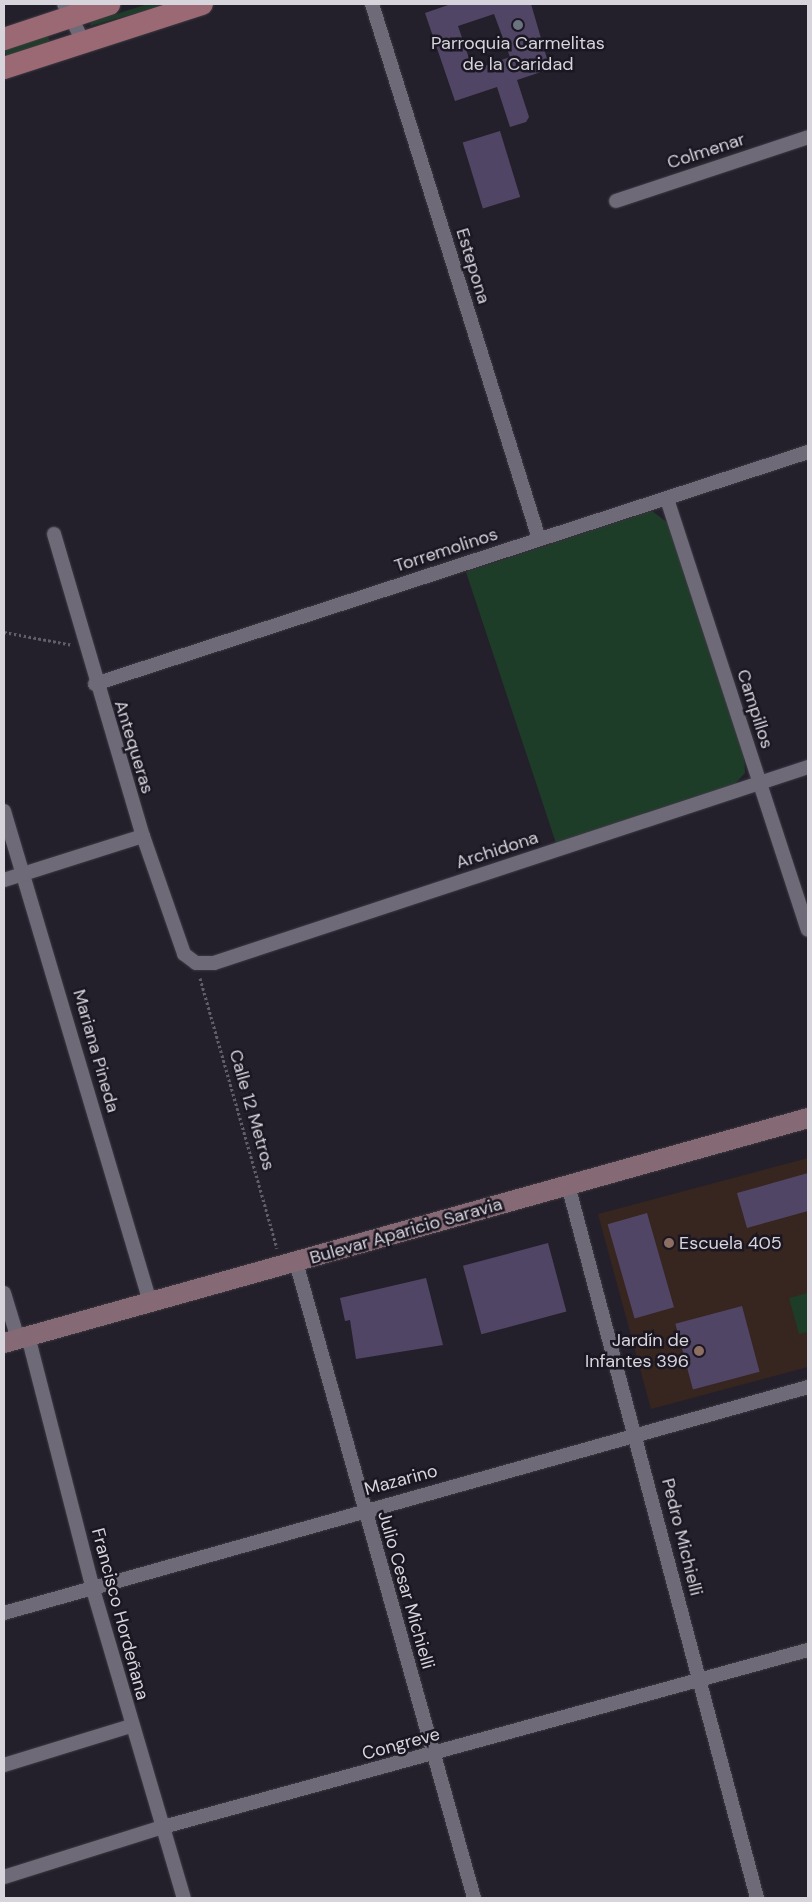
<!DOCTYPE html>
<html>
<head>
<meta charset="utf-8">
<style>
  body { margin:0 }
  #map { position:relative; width:812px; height:1902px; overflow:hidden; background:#24202b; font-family:"DM Sans",sans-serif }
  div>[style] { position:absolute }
  .education>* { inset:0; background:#37251f }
  .green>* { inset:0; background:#1e3d28; transform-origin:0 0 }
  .building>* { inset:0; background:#514565; transform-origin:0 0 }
  .path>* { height:3px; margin-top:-1.5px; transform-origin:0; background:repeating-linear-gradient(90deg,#615e67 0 2.5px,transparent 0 5px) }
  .roads { filter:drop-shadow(0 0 1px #3d3a44) drop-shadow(0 0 1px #3d3a44) }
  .street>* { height:14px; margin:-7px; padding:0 7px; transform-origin:7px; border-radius:7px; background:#6f6a78 }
  .secondary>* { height:20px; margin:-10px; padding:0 10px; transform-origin:10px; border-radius:10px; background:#856a76 }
  .primary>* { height:22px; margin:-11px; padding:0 11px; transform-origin:11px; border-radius:11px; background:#9b6974 }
  .dots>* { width:14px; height:14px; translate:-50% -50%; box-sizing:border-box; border:2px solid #1b1722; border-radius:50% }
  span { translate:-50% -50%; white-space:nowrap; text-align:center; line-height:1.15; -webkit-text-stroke:5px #1b1722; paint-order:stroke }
  .poi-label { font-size:18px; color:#d7d4dc }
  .left { translate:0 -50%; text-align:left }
  .right { translate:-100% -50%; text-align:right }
  .street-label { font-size:18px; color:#d7d4dc }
  .frame { position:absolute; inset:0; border:5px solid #d7d4dc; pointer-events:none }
</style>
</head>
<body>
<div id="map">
  <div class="education">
    <i style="clip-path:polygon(808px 1158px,808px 1367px,651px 1409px,598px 1214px)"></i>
  </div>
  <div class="green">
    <i style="clip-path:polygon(148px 4px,168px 4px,90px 26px,91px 22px)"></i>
    <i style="left:48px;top:36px;width:6px;height:46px;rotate:72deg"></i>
    <i style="clip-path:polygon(652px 511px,668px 523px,744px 757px,745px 773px,732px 787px,556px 843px,466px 572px)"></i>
    <i style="clip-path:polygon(808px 1293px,808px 1332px,799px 1334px,789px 1298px)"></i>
  </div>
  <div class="building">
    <i style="clip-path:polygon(evenodd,451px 4px,531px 4px,550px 69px,517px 80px,529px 117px,526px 122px,510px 127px,497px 87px,455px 101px,425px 13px,451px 4px,494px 14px,510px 57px,473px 70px,458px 26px,494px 14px)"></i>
    <i style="left:500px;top:131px;width:69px;height:39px;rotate:73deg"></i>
    <i style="clip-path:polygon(808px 1173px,808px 1211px,747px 1228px,737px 1193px)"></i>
    <i style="left:647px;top:1213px;width:98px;height:41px;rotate:74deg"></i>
    <i style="left:548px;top:1243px;width:71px;height:88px;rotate:75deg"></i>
    <i style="clip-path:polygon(426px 1278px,443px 1345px,356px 1359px,350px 1320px,345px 1321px,340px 1298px)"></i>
    <i style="left:742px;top:1306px;width:68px;height:69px;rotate:75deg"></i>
  </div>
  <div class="path">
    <i style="left:4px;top:632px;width:70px;rotate:10.7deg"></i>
    <i style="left:200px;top:978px;width:281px;rotate:74.1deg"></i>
  </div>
  <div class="roads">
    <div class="street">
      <i style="left:64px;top:4px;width:44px;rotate:62.9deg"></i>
      <i style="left:372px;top:4px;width:560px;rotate:72.66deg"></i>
      <i style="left:616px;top:201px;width:202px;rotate:-18.4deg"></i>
      <i style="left:667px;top:499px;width:453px;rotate:71.9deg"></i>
      <i style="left:54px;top:534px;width:315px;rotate:73.6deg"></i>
      <i style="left:143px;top:836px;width:125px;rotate:70.8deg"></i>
      <i style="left:184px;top:954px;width:15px;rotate:37deg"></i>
      <i style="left:196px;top:963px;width:18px"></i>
      <i style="left:214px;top:963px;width:626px;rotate:-18.26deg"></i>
      <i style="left:95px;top:684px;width:750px;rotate:-18.02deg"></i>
      <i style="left:4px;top:811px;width:512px;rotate:73.44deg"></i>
      <i style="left:4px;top:880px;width:146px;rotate:-17.6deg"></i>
      <i style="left:568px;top:1185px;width:738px;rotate:75.15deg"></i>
      <i style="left:296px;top:1262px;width:660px;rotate:74.36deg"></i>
      <i style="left:4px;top:1293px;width:48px;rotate:73.1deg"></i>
      <i style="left:28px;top:1336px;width:258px;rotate:75.6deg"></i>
      <i style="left:92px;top:1586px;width:325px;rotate:73.6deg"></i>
      <i style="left:4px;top:1613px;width:835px;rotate:-15.7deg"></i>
      <i style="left:4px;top:1765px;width:133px;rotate:-17.1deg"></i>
      <i style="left:4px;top:1877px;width:167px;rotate:-17.5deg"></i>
      <i style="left:163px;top:1827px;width:669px;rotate:-15.35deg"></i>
    </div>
    <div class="secondary">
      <i style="left:4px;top:1343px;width:835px;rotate:-15.63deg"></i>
    </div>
    <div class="primary">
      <i style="left:4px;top:39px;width:111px;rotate:-18.4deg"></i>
      <i style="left:4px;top:68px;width:208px;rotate:-17.9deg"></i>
    </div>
  </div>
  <div class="dots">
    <i style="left:518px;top:25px;background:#6b7280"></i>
    <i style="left:669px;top:1243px;background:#8d6e63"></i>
    <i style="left:699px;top:1351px;background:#8d6e63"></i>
  </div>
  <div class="poi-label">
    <span style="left:518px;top:54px">Parroquia Carmelitas<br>de la Caridad</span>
    <span class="left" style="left:679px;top:1243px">Escuela 405</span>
    <span class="right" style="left:689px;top:1351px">Jardín de<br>Infantes 396</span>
  </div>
  <div class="street-label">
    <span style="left:706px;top:151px;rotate:-18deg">Colmenar</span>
    <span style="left:473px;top:266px;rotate:73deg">Estepona</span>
    <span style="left:446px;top:550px;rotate:-18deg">Torremolinos</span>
    <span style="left:755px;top:709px;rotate:72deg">Campillos</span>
    <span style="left:134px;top:747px;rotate:73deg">Antequeras</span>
    <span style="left:497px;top:850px;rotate:-18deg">Archidona</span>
    <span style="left:96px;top:1051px;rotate:74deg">Mariana Pineda</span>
    <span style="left:252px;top:1110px;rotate:74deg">Calle 12 Metros</span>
    <span style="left:406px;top:1231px;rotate:-16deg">Bulevar Aparicio Saravia</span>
    <span style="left:401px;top:1480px;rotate:-15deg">Mazarino</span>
    <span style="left:682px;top:1537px;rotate:76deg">Pedro Michielli</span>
    <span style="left:406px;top:1590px;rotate:74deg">Julio Cesar Michielli</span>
    <span style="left:120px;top:1614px;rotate:75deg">Francisco Hordeñana</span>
    <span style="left:401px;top:1744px;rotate:-15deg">Congreve</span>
  </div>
  <div class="frame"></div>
</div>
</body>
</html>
